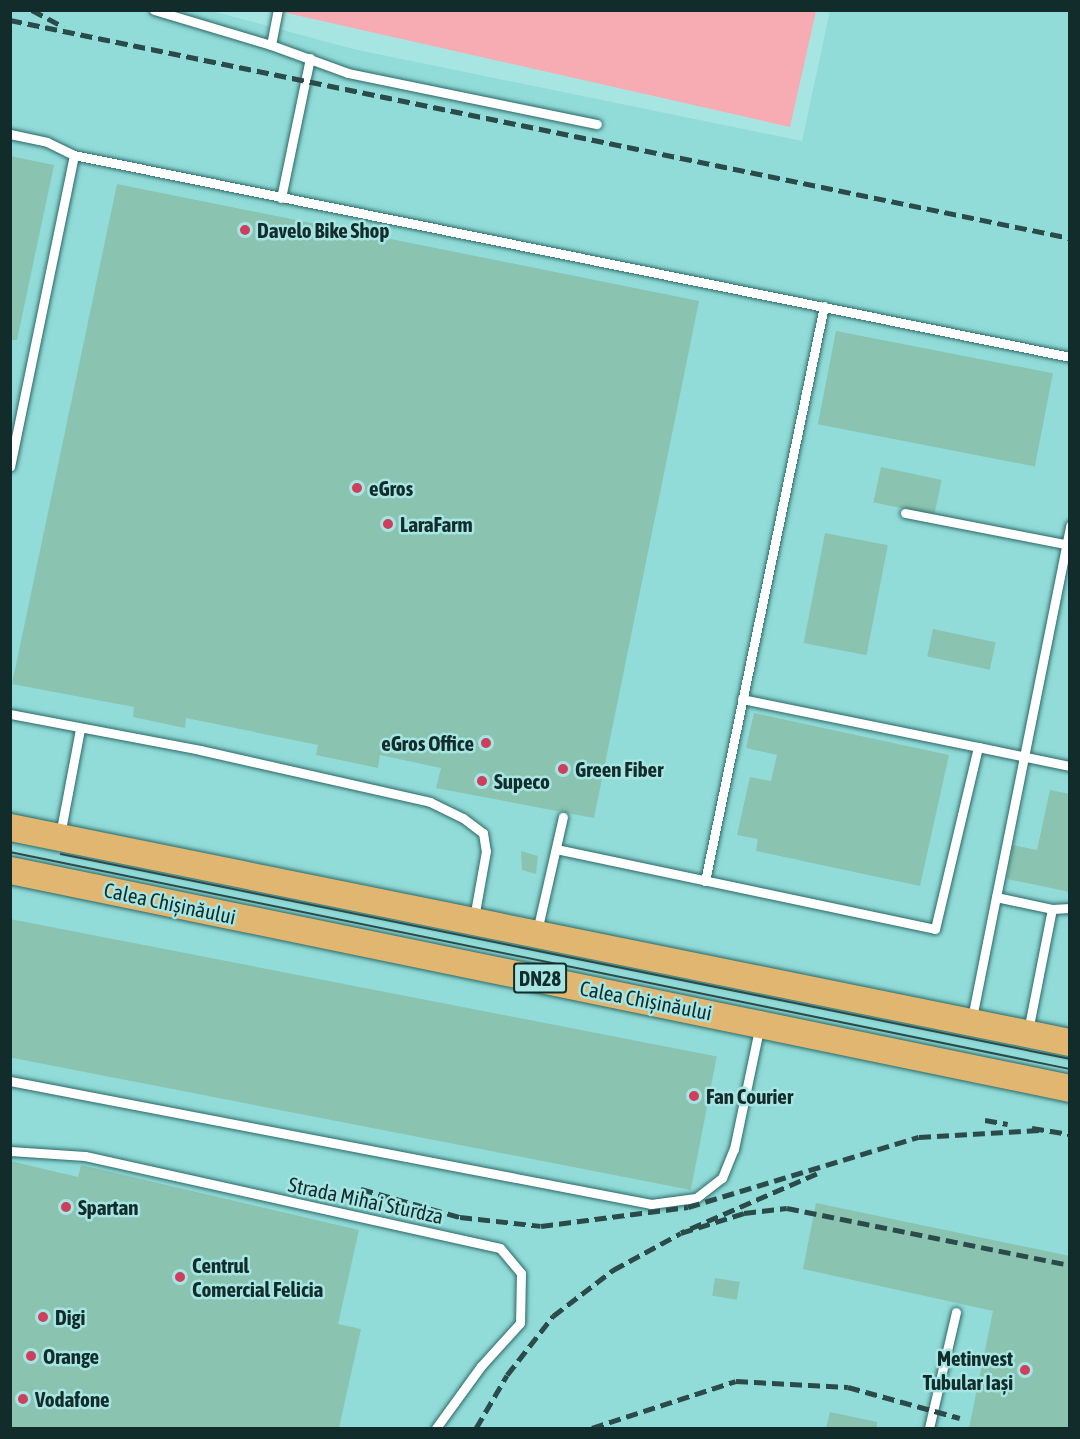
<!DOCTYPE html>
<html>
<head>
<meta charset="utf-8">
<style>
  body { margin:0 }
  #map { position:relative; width:1080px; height:1439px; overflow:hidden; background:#a7e5e2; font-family:"Asap Condensed",sans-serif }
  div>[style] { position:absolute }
  .built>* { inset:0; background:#91dbd8 }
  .green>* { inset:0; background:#f7abb3 }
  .building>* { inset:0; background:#8bc3b1; transform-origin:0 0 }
  .roads { filter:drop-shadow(0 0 2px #2b6967) drop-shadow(0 0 2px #2b6967) }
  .service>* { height:9px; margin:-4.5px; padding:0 4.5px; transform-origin:4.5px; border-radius:4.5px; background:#fff }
  .primary>* { height:27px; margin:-13.5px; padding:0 13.5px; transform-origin:13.5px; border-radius:13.5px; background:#e0b670 }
  .tram>* { height:1.5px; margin:-0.75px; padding:0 0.75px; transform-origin:0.75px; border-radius:0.75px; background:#2b4b4a }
  .rail>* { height:4.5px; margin-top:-2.25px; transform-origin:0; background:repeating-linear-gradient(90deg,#2b4b4a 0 12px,transparent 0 18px) }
  .dots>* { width:16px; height:16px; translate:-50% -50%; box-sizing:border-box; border:3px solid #a7e5e2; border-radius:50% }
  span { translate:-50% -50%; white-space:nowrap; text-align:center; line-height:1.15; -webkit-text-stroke:5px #a7e5e2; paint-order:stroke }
  .shield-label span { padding:2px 4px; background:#a7e5e2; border:2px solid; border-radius:4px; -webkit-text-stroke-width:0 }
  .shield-label { font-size:20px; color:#122c2b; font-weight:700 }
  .poi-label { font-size:21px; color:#122c2b; font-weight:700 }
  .left { translate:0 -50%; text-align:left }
  .right { translate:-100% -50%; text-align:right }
  .street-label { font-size:21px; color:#122c2b }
  .frame { position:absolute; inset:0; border:12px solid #122c2b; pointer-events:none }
</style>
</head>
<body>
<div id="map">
  <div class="built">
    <i style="clip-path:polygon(10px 11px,212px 11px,353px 49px,802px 141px,830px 11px,1069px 11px,1069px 1428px,11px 1428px)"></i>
  </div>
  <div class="green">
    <i style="clip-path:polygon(278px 11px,816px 11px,790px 127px)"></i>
  </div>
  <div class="building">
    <i style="clip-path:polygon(10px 156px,54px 165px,17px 340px,10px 340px)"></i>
    <i style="clip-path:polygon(117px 184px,699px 301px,594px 818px,436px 788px,441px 768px,380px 755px,378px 768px,316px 755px,318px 745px,186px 718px,185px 728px,133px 717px,134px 707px,12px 684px)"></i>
    <i style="left:836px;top:331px;width:221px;height:95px;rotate:11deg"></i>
    <i style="left:881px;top:467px;width:62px;height:36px;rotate:12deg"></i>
    <i style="left:825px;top:533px;width:64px;height:112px;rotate:11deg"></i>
    <i style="left:933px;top:629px;width:64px;height:28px;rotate:12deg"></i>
    <i style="clip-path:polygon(754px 713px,949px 755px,920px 886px,756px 851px,758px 839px,737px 835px,750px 777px,771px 781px,777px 755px,746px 748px)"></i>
    <i style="clip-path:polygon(1050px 790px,1070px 794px,1070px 892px,1007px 879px,1013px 845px,1037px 850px)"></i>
    <i style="clip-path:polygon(521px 851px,538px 856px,536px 874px,522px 870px)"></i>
    <i style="left:10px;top:919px;width:720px;height:136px;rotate:11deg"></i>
    <i style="clip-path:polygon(10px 1161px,78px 1177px,81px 1165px,359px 1230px,338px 1324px,361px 1329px,339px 1428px,10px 1428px)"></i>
    <i style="clip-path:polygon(816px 1203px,1070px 1256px,1070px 1428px,969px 1428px,993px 1311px,803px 1269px)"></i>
    <i style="left:715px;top:1278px;width:25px;height:18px;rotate:9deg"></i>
    <i style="clip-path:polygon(830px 1412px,877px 1422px,877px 1428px,826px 1428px)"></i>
  </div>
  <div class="roads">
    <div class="service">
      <i style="left:154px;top:10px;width:122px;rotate:16.7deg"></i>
      <i style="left:271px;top:45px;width:82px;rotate:20deg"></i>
      <i style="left:348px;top:73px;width:254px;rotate:11.6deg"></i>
      <i style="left:271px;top:45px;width:36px;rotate:-79deg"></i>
      <i style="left:10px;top:134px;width:38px;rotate:12deg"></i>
      <i style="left:47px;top:142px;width:30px;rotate:26deg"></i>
      <i style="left:74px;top:155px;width:318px;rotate:101.6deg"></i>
      <i style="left:74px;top:155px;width:1016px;rotate:11.46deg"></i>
      <i style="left:281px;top:198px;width:143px;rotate:-78.3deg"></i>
      <i style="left:905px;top:513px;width:168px;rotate:11deg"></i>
      <i style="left:742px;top:699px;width:241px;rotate:11.5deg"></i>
      <i style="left:10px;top:714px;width:193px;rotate:10.7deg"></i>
      <i style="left:200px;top:750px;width:236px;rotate:12.7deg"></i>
      <i style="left:430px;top:802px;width:37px;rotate:26deg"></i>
      <i style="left:463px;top:818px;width:25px;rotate:37deg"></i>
      <i style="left:483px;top:833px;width:18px;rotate:81deg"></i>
      <i style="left:486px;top:851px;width:68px;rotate:100.2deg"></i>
      <i style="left:60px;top:835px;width:108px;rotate:-79.3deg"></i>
      <i style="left:556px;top:849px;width:387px;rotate:11.9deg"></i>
      <i style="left:935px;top:929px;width:187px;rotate:-76.7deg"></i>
      <i style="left:978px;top:747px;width:94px;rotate:11.7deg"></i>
      <i style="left:705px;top:881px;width:587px;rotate:-78.31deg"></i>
      <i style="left:996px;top:897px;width:379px;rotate:-78.7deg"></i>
      <i style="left:537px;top:931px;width:117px;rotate:-77.2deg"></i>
      <i style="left:972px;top:1018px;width:123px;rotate:-78.8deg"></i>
      <i style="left:996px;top:897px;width:57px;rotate:12.1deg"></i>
      <i style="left:1052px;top:909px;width:18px;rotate:-3deg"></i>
      <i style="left:1028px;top:1031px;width:124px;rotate:-78.9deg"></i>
      <i style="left:10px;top:1081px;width:653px;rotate:10.86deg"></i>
      <i style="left:651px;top:1204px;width:45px;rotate:-7.6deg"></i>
      <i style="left:696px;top:1198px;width:33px;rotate:-38deg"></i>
      <i style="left:722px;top:1178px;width:31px;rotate:-68deg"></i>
      <i style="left:734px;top:1149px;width:127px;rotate:-78.2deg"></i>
      <i style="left:10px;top:1151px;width:75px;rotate:3.8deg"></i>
      <i style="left:85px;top:1156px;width:425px;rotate:12.5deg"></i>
      <i style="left:500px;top:1248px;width:33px;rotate:50deg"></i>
      <i style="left:521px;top:1273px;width:50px;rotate:91.1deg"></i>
      <i style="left:520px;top:1323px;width:58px;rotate:132.2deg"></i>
      <i style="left:481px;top:1366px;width:77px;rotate:126deg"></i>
      <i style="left:929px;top:1428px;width:119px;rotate:-76.9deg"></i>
    </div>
    <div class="primary">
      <i style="left:10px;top:827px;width:1082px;rotate:11.47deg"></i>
      <i style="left:10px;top:870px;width:1082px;rotate:11.62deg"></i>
    </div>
  </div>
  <div class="tram">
    <i style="left:10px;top:852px;width:1082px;rotate:11.57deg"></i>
    <i style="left:61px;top:854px;width:1030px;rotate:11.48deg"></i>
  </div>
  <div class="rail">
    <i style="left:32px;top:10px;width:36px;rotate:28deg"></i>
    <i style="left:10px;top:20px;width:1082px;rotate:11.62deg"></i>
    <i style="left:985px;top:1120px;width:23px;rotate:10deg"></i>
    <i style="left:1032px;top:1128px;width:38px;rotate:9deg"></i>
    <i style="left:817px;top:1174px;width:148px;rotate:156.5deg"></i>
    <i style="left:681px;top:1233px;width:66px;rotate:-17.6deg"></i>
    <i style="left:744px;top:1213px;width:43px;rotate:-6.6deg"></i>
    <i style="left:787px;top:1208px;width:289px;rotate:11.4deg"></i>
    <i style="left:361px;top:1189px;width:103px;rotate:15.8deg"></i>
    <i style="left:460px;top:1217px;width:81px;rotate:6.3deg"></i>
    <i style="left:541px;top:1226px;width:148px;rotate:-7.4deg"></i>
    <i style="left:688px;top:1207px;width:241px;rotate:-16.9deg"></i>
    <i style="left:919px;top:1137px;width:121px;rotate:-3.3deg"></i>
    <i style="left:476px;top:1428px;width:61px;rotate:-59.7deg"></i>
    <i style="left:507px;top:1375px;width:75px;rotate:-52.1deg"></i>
    <i style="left:553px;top:1316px;width:76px;rotate:-37.5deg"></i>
    <i style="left:613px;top:1270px;width:77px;rotate:-28.6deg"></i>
    <i style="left:592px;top:1428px;width:151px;rotate:-18.1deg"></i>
    <i style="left:736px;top:1381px;width:112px;rotate:3.1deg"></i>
    <i style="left:848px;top:1387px;width:116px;rotate:15.5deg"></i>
  </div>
  <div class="dots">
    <i style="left:245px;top:230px;background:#ce3e5d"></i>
    <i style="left:357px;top:488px;background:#ce3e5d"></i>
    <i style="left:388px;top:524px;background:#ce3e5d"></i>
    <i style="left:486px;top:743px;background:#ce3e5d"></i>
    <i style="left:563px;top:769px;background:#ce3e5d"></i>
    <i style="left:482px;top:781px;background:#ce3e5d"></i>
    <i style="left:694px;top:1096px;background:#ce3e5d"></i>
    <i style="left:66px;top:1207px;background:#ce3e5d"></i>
    <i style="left:180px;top:1277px;background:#ce3e5d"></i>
    <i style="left:43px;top:1317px;background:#ce3e5d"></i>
    <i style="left:31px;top:1356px;background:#ce3e5d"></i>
    <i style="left:1025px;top:1370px;background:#ce3e5d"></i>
    <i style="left:23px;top:1399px;background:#ce3e5d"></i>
  </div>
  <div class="shield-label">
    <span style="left:540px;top:978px">DN28</span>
  </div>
  <div class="poi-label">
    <span class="left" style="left:257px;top:230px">Davelo Bike Shop</span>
    <span class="left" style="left:369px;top:488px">eGros</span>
    <span class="left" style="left:400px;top:524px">LaraFarm</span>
    <span class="right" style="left:474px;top:743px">eGros Office</span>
    <span class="left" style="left:575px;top:769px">Green Fiber</span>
    <span class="left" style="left:494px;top:781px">Supeco</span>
    <span class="left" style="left:706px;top:1096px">Fan Courier</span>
    <span class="left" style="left:78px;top:1207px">Spartan</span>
    <span class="left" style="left:192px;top:1277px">Centrul<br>Comercial Felicia</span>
    <span class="left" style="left:55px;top:1317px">Digi</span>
    <span class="left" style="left:43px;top:1356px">Orange</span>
    <span class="right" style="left:1013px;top:1370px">Metinvest<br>Tubular Iași</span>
    <span class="left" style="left:35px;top:1399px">Vodafone</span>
  </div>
  <div class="street-label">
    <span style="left:170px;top:903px;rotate:12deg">Calea Chișinăului</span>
    <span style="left:646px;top:1000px;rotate:11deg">Calea Chișinăului</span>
    <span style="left:366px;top:1200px;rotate:12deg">Strada Mihai Sturdza</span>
  </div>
  <div class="frame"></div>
</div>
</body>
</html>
